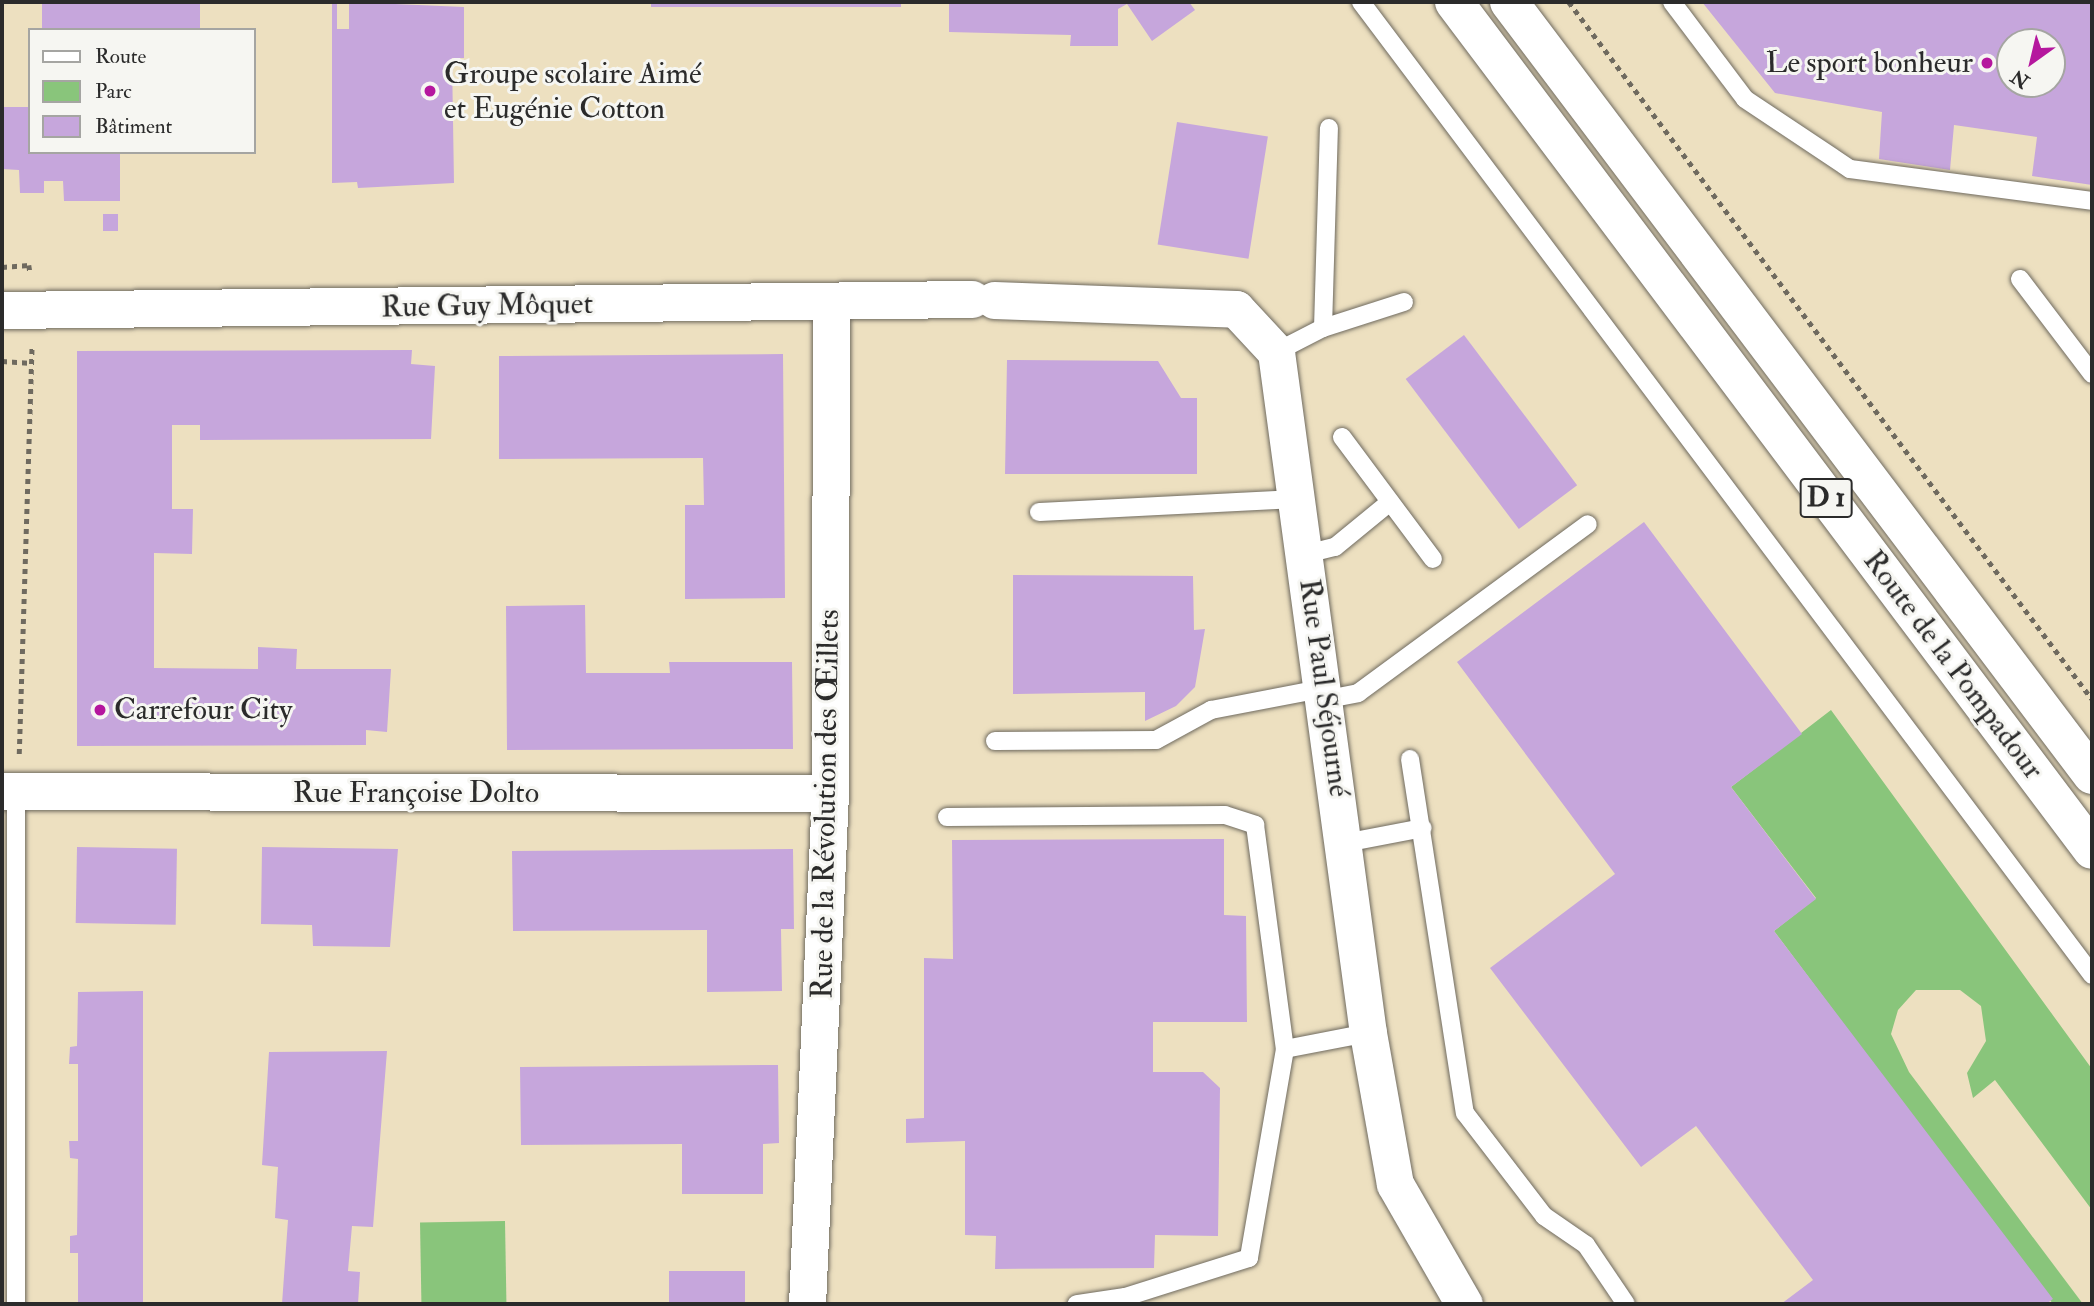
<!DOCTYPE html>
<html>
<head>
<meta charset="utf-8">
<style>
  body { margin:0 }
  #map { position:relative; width:2094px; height:1306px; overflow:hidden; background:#ede0c0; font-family:"IM FELL Double Pica",serif }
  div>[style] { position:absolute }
  .green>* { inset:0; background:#89c57b; transform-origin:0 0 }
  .building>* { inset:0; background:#c6a6dc; transform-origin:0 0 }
  .path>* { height:4.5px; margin-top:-2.25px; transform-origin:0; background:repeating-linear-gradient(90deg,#6f6a5f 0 5px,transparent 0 10px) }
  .roads { filter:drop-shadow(0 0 2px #6f6a5f) drop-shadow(0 0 2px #6f6a5f) }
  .service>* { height:18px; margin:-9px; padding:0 9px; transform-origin:9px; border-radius:9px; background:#fff }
  .minor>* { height:37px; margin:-18.5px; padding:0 18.5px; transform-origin:18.5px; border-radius:18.5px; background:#fff }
  .primary>* { height:38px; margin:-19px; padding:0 19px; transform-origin:19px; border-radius:19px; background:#fff }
  .dots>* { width:19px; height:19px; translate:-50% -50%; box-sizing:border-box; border:4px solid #f6f6f2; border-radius:50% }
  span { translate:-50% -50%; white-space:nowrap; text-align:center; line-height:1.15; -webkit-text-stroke:6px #f6f6f2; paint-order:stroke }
  .shield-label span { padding:2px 5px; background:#f6f6f2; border:2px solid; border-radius:5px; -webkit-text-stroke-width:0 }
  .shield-label { font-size:28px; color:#2b2b2b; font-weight:700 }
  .poi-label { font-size:30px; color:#2b2b2b }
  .right { translate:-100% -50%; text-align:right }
  .left { translate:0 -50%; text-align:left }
  .street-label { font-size:30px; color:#2b2b2b }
  .frame { position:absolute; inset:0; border:4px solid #2b2b2b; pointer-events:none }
  .legend { position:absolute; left:28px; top:28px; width:228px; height:126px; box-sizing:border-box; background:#f6f6f2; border:2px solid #a5a5a2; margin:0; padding:9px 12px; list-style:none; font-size:21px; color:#2b2b2b }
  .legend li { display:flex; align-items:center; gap:14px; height:35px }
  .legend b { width:35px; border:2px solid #a5a5a2 }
  .north { position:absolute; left:1996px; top:28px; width:70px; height:70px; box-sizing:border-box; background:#f6f6f2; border:2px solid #a5a5a2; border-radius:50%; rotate:214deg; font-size:19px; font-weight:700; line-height:28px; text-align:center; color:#2b2b2b }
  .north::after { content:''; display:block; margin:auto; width:24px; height:32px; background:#b5179e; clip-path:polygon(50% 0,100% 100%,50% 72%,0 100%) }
</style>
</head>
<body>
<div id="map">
  <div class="green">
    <i style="clip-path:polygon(1831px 710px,2092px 1069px,2092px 1210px,1995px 1080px,1973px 1098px,1967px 1073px,1986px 1041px,1981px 1006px,1960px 990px,1916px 990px,1898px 1010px,1891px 1034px,1909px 1072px,2083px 1304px,2053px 1304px,1774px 931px,1816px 898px,1731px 787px)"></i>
    <i style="left:505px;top:1221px;width:83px;height:85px;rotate:89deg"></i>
  </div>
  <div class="building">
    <i style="left:42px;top:2px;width:158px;height:28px"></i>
    <i style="clip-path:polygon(332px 2px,337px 2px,337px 29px,349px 29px,349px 2px,464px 7px,464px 58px,452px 58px,454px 183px,358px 188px,357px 182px,332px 183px)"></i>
    <i style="left:651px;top:2px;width:250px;height:5px"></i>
    <i style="clip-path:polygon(949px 2px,1189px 2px,1195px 10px,1152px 41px,1127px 4px,1118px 9px,1118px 46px,1070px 46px,1071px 35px,949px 32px)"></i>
    <i style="clip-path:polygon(evenodd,1702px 2px,2092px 2px,2092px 185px,2032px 176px,2037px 137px,1954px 125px,1950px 170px,1879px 159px,1882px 112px,1775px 93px,1702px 2px,2010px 42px,2052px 42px,2052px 84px,2010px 84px,2010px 42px)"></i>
    <i style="clip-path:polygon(2px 107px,30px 107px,30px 152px,120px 152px,120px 201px,64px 201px,63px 181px,44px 181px,44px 193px,20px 193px,19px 170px,2px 169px)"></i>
    <i style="left:1177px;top:122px;width:92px;height:124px;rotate:9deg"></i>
    <i style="left:103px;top:214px;width:15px;height:17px"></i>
    <i style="left:1464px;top:335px;width:188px;height:73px;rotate:53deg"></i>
    <i style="clip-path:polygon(412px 350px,411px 364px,435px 366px,431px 439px,200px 440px,200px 425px,172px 425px,172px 509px,193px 509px,192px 554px,154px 553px,154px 668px,258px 669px,258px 647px,297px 649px,296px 669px,391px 669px,387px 732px,366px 730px,366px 745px,77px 746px,77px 351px)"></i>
    <i style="clip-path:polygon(783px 354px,785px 598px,685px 599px,685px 505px,704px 505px,703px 458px,499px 459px,499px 356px)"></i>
    <i style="clip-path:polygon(1007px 360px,1158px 361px,1181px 398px,1197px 398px,1197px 474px,1005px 474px)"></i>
    <i style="clip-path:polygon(1644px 522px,1802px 734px,1731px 787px,1816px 899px,1774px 931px,2053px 1299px,2046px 1304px,1781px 1304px,1813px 1280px,1696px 1126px,1641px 1167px,1490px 968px,1615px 874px,1457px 662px)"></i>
    <i style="clip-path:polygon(1013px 575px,1193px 576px,1194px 630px,1205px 629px,1195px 687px,1176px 706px,1145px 721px,1145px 692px,1013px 694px)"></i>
    <i style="clip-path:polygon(585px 605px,586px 673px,670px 673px,669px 662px,792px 662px,793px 749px,507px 750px,506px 606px)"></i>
    <i style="clip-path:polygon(1224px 839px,1224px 915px,1246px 916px,1247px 1022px,1153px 1022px,1153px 1072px,1203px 1072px,1220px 1088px,1218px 1236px,1155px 1235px,1154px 1268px,995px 1269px,996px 1236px,965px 1235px,965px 1141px,906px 1143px,906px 1119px,924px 1118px,924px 958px,953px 959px,952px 840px)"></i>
    <i style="left:77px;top:847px;width:100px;height:76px;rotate:1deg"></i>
    <i style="clip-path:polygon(262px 847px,398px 849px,390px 947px,313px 946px,312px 925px,261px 924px)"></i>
    <i style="clip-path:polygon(793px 849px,794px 929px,781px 929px,782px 991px,707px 992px,707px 930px,513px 931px,512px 851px)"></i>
    <i style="clip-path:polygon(143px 991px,143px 1304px,78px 1304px,78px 1253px,70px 1253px,70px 1236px,77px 1235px,78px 1159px,70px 1158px,69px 1141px,78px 1141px,78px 1064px,69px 1064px,70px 1047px,77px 1046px,78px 992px)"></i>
    <i style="clip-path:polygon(387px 1051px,373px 1227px,352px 1226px,348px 1271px,360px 1272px,358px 1304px,282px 1304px,288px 1220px,275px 1218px,278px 1167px,262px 1165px,269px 1052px)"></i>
    <i style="clip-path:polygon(778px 1065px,779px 1143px,763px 1144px,763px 1194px,682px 1194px,682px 1144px,521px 1145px,520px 1067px)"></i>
    <i style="left:669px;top:1271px;width:76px;height:33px"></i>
  </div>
  <div class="path">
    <i style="left:1569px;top:2px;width:871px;rotate:53.12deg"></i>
    <i style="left:2px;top:267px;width:27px;rotate:-4deg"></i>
    <i style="left:29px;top:265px;width:7px;rotate:82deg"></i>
    <i style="left:2px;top:361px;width:30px;rotate:4deg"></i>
    <i style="left:19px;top:754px;width:407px;rotate:-88.2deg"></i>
  </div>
  <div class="roads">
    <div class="service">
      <i style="left:1361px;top:2px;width:1217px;rotate:53.08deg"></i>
      <i style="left:1672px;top:2px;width:121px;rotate:53deg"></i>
      <i style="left:1745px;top:99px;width:126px;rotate:33.7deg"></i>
      <i style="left:1850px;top:169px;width:244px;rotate:7.5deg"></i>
      <i style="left:2020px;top:279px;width:119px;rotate:52.8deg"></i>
      <i style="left:1323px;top:328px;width:200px;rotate:-88.3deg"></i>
      <i style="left:1276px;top:352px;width:53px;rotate:-27.1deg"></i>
      <i style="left:1323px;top:328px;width:85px;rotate:-17.8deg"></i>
      <i style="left:1342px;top:437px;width:152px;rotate:53.3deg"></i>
      <i style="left:1039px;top:512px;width:258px;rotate:-2.9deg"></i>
      <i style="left:1306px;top:554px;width:30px;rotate:-14deg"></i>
      <i style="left:1335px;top:547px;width:71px;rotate:-39.3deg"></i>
      <i style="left:1328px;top:699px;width:31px;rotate:-11deg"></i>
      <i style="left:1358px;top:693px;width:285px;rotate:-36.3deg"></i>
      <i style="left:995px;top:741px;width:161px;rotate:-0.4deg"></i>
      <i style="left:1156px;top:740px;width:63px;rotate:-28.6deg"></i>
      <i style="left:1211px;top:710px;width:116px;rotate:-10.9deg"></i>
      <i style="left:1410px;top:759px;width:358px;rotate:81.2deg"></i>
      <i style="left:1465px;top:1113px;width:130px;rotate:52.5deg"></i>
      <i style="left:1544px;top:1216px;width:51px;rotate:34.6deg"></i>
      <i style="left:1586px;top:1245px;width:71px;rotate:55.9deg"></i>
      <i style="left:16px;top:791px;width:513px;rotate:90deg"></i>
      <i style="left:947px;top:817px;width:278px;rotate:-0.4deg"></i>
      <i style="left:1225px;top:815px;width:32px;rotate:18deg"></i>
      <i style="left:1255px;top:825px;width:226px;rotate:82.4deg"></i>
      <i style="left:1285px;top:1049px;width:212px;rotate:99.8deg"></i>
      <i style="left:1249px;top:1258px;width:130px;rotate:162.5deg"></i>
      <i style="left:1125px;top:1297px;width:49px;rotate:171.7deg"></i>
      <i style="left:1345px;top:843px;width:79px;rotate:-10.9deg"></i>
      <i style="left:1285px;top:1049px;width:85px;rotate:-10.9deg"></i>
    </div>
    <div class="minor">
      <i style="left:994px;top:300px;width:242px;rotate:2.1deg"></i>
      <i style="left:1236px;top:309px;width:59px;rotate:47.1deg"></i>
      <i style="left:1276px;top:352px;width:687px;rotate:82.31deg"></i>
      <i style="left:1368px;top:1033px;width:153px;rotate:79.9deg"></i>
      <i style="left:1395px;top:1184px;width:138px;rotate:60.1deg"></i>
      <i style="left:2px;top:310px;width:970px;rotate:-0.65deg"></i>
      <i style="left:2px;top:791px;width:828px;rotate:0.14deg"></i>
      <i style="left:807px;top:1304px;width:512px;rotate:-87.42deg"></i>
      <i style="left:830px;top:793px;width:490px;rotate:-89.9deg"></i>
    </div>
    <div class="primary">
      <i style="left:1454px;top:2px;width:1061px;rotate:53.04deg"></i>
      <i style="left:1509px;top:2px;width:968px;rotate:52.98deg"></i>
    </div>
  </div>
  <div class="dots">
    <i style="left:1987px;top:63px;background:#b5179e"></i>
    <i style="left:430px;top:91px;background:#b5179e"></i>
    <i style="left:100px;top:710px;background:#b5179e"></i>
  </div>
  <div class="shield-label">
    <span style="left:1826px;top:498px">D 1</span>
  </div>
  <div class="poi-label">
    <span class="right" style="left:1973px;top:63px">Le sport bonheur</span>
    <span class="left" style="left:444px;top:91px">Groupe scolaire Aimé<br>et Eugénie Cotton</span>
    <span class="left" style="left:114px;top:710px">Carrefour City</span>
  </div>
  <div class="street-label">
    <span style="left:487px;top:306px;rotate:-1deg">Rue Guy Môquet</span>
    <span style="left:1953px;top:665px;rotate:53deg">Route de la Pompadour</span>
    <span style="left:1324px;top:688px;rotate:82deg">Rue Paul Séjourné</span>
    <span style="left:416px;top:793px">Rue Françoise Dolto</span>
    <span style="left:826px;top:804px;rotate:-89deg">Rue de la Révolution des Œillets</span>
  </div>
  <div class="frame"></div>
  <ul class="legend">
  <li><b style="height:9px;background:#fff"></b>Route</li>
  <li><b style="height:19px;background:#89c57b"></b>Parc</li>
  <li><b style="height:19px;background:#c6a6dc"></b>Bâtiment</li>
  </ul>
  <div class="north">N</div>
</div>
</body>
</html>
